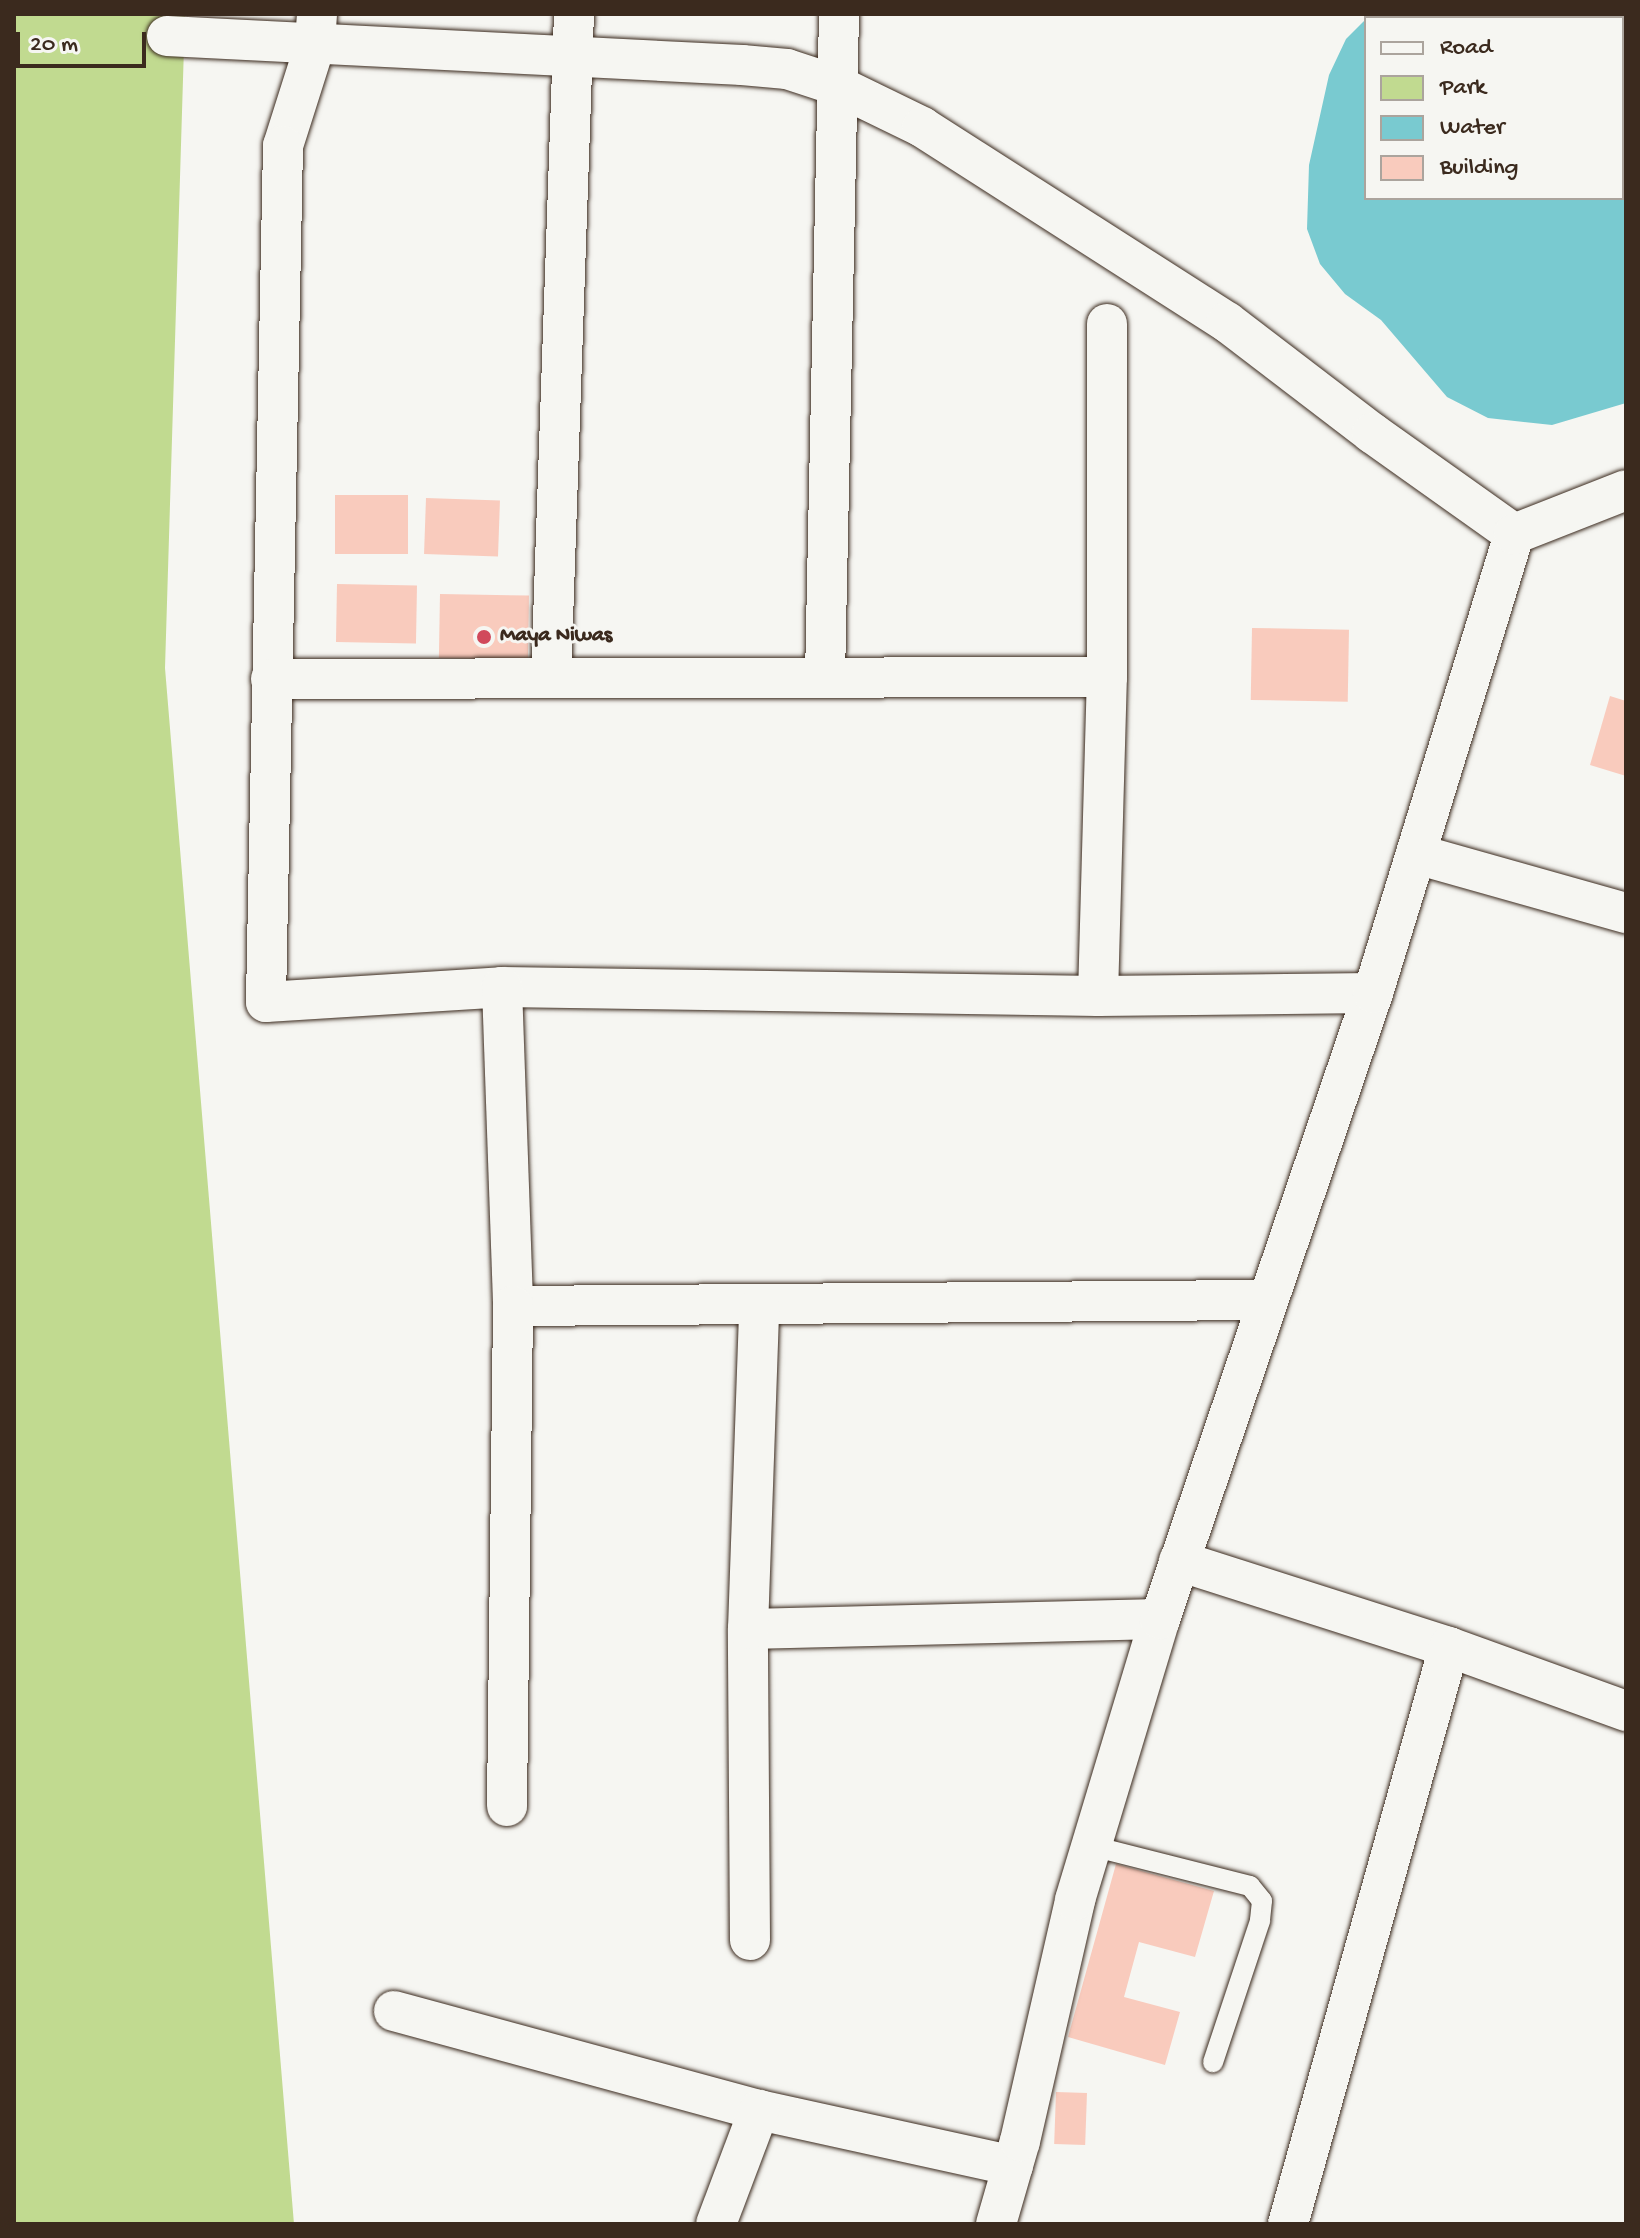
<!DOCTYPE html>
<html>
<head>
<meta charset="utf-8">
<style>
  body { margin:0 }
  #map { position:relative; width:1640px; height:2238px; overflow:hidden; background:#f6f6f2; font-family:"Gochi Hand",sans-serif }
  div>[style] { position:absolute }
  .green>* { inset:0; background:#c1da90 }
  .water>* { inset:0; background:#79cad0 }
  .building>* { inset:0; background:#f9cbbd; transform-origin:0 0 }
  .roads { filter:drop-shadow(0 0 2px #3b2a1e) drop-shadow(0 0 2px #3b2a1e) }
  .lane>* { height:20px; margin:-10px; padding:0 10px; transform-origin:10px; border-radius:10px; background:#f6f6f2 }
  .street>* { height:40px; margin:-20px; padding:0 20px; transform-origin:20px; border-radius:20px; background:#f6f6f2 }
  .dots>* { width:22px; height:22px; translate:-50% -50%; box-sizing:border-box; border:4px solid #f6f6f2; border-radius:50% }
  span { translate:-50% -50%; white-space:nowrap; text-align:center; line-height:1.15; -webkit-text-stroke:6px #f6f6f2; paint-order:stroke }
  .poi-label { font-size:22px; color:#3b2a1e; font-weight:700 }
  .left { translate:0 -50%; text-align:left }
  .frame { position:absolute; inset:0; border:16px solid #3b2a1e; pointer-events:none }
  .legend { position:absolute; left:1364px; top:16px; width:260px; height:184px; box-sizing:border-box; background:#f6f6f2; border:2px solid #aba49d; margin:0; padding:10px 14px; list-style:none; font-size:24px; color:#3b2a1e }
  .legend li { display:flex; align-items:center; gap:16px; height:40px }
  .legend b { width:40px; border:2px solid #aba49d }
  .scale { position:absolute; left:16px; top:32px; width:130px; height:36px; box-sizing:border-box; border:4px solid #3b2a1e; border-top:0; padding-left:10px; font-size:24px; line-height:28px; white-space:nowrap; color:#3b2a1e; -webkit-text-stroke:6px #f6f6f2; paint-order:stroke }
</style>
</head>
<body>
<div id="map">
  <div class="green">
    <i style="clip-path:polygon(14px 14px,185px 14px,165px 668px,294px 2224px,14px 2224px)"></i>
  </div>
  <div class="water">
    <i style="clip-path:polygon(1370px 14px,1618px 14px,1626px 20px,1626px 403px,1552px 425px,1488px 418px,1447px 397px,1381px 320px,1345px 294px,1320px 264px,1307px 229px,1309px 165px,1329px 75px,1346px 39px,1366px 19px,1366px 198px,1622px 198px,1622px 18px,1367px 18px)"></i>
  </div>
  <div class="building">
    <i style="left:408px;top:495px;width:59px;height:73px;rotate:90deg"></i>
    <i style="left:426px;top:498px;width:74px;height:56px;rotate:2deg"></i>
    <i style="left:337px;top:584px;width:80px;height:58px;rotate:1deg"></i>
    <i style="left:440px;top:594px;width:89px;height:64px;rotate:1deg"></i>
    <i style="left:1252px;top:628px;width:97px;height:72px;rotate:1deg"></i>
    <i style="clip-path:polygon(1610px 696px,1626px 701px,1626px 776px,1590px 765px)"></i>
    <i style="clip-path:polygon(1116px 1864px,1214px 1891px,1195px 1957px,1139px 1942px,1124px 1997px,1180px 2012px,1165px 2065px,1068px 2037px)"></i>
    <i style="left:1056px;top:2092px;width:31px;height:52px;rotate:2deg"></i>
  </div>
  <div class="roads">
    <div class="lane">
      <i style="left:1092px;top:1846px;width:163px;rotate:14.2deg"></i>
      <i style="left:1250px;top:1886px;width:19px;rotate:51deg"></i>
      <i style="left:1262px;top:1901px;width:20px;rotate:96deg"></i>
      <i style="left:1260px;top:1921px;width:149px;rotate:108.4deg"></i>
    </div>
    <div class="street">
      <i style="left:317px;top:14px;width:31px;rotate:94deg"></i>
      <i style="left:315px;top:45px;width:106px;rotate:107.6deg"></i>
      <i style="left:283px;top:146px;width:856px;rotate:91.14deg"></i>
      <i style="left:266px;top:1002px;width:236px;rotate:-3.6deg"></i>
      <i style="left:502px;top:987px;width:596px;rotate:0.87deg"></i>
      <i style="left:1098px;top:996px;width:275px;rotate:-0.6deg"></i>
      <i style="left:167px;top:36px;width:576px;rotate:2.89deg"></i>
      <i style="left:742px;top:65px;width:45px;rotate:5.1deg"></i>
      <i style="left:787px;top:69px;width:52px;rotate:18.1deg"></i>
      <i style="left:836px;top:85px;width:96px;rotate:26deg"></i>
      <i style="left:922px;top:127px;width:362px;rotate:32.6deg"></i>
      <i style="left:1227px;top:322px;width:183px;rotate:37.4deg"></i>
      <i style="left:1372px;top:433px;width:174px;rotate:35.4deg"></i>
      <i style="left:825px;top:677px;width:663px;rotate:-88.79deg"></i>
      <i style="left:551px;top:678px;width:664px;rotate:-88.02deg"></i>
      <i style="left:271px;top:679px;width:836px;rotate:-0.14deg"></i>
      <i style="left:1416px;top:854px;width:218px;rotate:15.7deg"></i>
      <i style="left:502px;top:987px;width:319px;rotate:88deg"></i>
      <i style="left:513px;top:1306px;width:755px;rotate:-0.46deg"></i>
      <i style="left:1098px;top:996px;width:319px;rotate:-88.4deg"></i>
      <i style="left:1107px;top:677px;width:353px;rotate:-90deg"></i>
      <i style="left:1179px;top:1561px;width:283px;rotate:17.7deg"></i>
      <i style="left:1449px;top:1647px;width:188px;rotate:19.9deg"></i>
      <i style="left:748px;top:1629px;width:412px;rotate:-1.4deg"></i>
      <i style="left:507px;top:1806px;width:500px;rotate:-89.31deg"></i>
      <i style="left:750px;top:1940px;width:311px;rotate:-90.4deg"></i>
      <i style="left:748px;top:1629px;width:322px;rotate:-88deg"></i>
      <i style="left:394px;top:2011px;width:378px;rotate:15.2deg"></i>
      <i style="left:759px;top:2110px;width:260px;rotate:12.4deg"></i>
      <i style="left:716px;top:2224px;width:122px;rotate:-69.3deg"></i>
      <i style="left:996px;top:2224px;width:86px;rotate:-73.9deg"></i>
      <i style="left:1020px;top:2141px;width:247px;rotate:-77.1deg"></i>
      <i style="left:1075px;top:1900px;width:294px;rotate:-73.2deg"></i>
      <i style="left:1160px;top:1619px;width:661px;rotate:-71.21deg"></i>
      <i style="left:1373px;top:993px;width:480px;rotate:-72.9deg"></i>
      <i style="left:1514px;top:534px;width:120px;rotate:-21.4deg"></i>
      <i style="left:1288px;top:2224px;width:599px;rotate:-74.41deg"></i>
    </div>
  </div>
  <div class="dots">
    <i style="left:484px;top:637px;background:#d1495b"></i>
  </div>
  <div class="poi-label">
    <span class="left" style="left:500px;top:637px">Maya Niwas</span>
  </div>
  <div class="frame"></div>
  <ul class="legend">
  <li><b style="height:10px;background:#f6f6f2"></b>Road</li>
  <li><b style="height:22px;background:#c1da90"></b>Park</li>
  <li><b style="height:22px;background:#79cad0"></b>Water</li>
  <li><b style="height:22px;background:#f9cbbd"></b>Building</li>
  </ul>
  <div class="scale">20 m</div>
</div>
</body>
</html>
